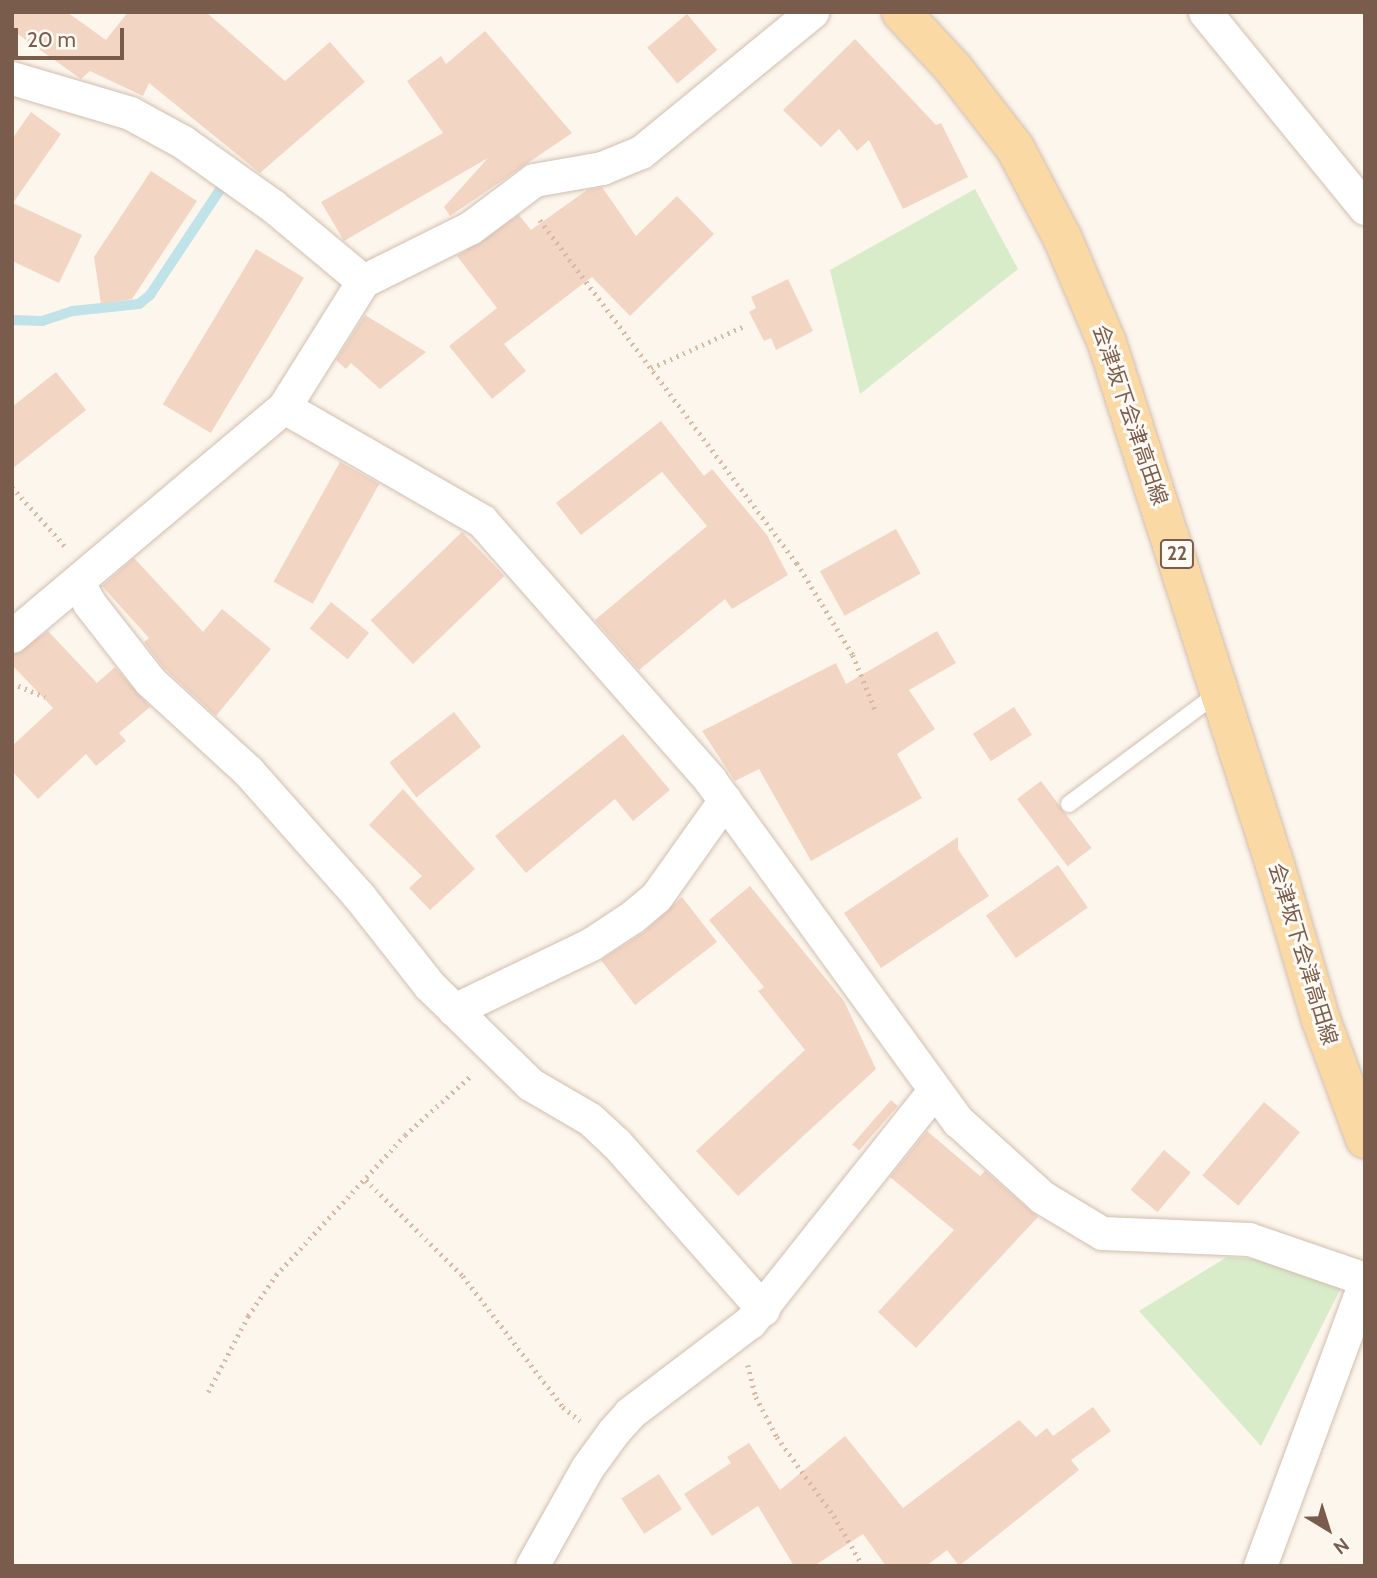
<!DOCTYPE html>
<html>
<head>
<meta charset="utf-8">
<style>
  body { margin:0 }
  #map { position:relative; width:1377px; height:1578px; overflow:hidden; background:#fdf6ec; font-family:Cabin,"Noto Sans JP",sans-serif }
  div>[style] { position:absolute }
  .green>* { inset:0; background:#d8ecc9 }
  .stream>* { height:10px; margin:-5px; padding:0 5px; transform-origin:5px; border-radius:5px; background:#bfe3e8 }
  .building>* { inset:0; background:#f3d5c3; transform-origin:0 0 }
  .path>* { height:4.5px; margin-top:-2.25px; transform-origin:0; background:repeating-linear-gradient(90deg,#d9b8a5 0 2px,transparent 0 7px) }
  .roads { filter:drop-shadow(0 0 2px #d1beb0) drop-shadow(0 0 2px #d1beb0) }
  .service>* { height:16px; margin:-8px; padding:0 8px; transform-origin:8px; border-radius:8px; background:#fff }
  .minor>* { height:33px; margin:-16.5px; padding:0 16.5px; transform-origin:16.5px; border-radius:16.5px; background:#fff }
  .primary>* { height:38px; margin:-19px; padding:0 19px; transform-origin:19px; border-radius:19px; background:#fbd9a5 }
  span { translate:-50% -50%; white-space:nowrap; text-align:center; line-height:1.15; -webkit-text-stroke:6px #fffaf3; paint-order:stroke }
  .shield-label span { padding:2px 5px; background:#fffaf3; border:2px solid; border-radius:5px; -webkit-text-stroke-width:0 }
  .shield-label { font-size:19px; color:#7a5c4d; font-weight:700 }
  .street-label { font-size:21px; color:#7a5c4d }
  .frame { position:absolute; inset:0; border:14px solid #7a5c4d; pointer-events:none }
  .north { position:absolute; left:1293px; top:1494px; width:70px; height:70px; -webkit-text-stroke:5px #fffaf3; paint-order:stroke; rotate:142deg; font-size:19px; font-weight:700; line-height:28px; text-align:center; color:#7a5c4d }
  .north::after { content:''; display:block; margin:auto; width:24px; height:32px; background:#7a5c4d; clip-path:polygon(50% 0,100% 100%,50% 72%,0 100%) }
  .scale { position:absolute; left:14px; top:28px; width:110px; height:32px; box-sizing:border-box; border:4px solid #7a5c4d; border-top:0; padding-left:9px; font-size:21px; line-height:24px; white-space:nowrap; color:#7a5c4d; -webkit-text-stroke:5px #fffaf3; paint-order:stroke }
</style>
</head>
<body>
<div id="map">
  <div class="green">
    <i style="clip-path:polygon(975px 189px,1018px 269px,860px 394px,830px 270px)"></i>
    <i style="clip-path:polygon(1227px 1257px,1270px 1260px,1341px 1288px,1261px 1446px,1139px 1311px)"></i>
  </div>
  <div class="stream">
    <i style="left:12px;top:320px;width:30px;rotate:2deg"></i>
    <i style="left:42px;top:321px;width:33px;rotate:-18deg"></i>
    <i style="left:73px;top:311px;width:66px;rotate:-6.1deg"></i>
    <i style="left:139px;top:304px;width:14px;rotate:-39deg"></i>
    <i style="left:150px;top:295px;width:128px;rotate:-56.4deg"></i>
  </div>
  <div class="building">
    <i style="clip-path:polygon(12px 12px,67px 12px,106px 40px,128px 12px,206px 12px,285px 81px,330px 42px,365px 82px,260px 173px,149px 83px,143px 96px,90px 71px,81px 79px,12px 30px)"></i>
    <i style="left:687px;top:14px;width:47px;height:52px;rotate:50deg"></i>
    <i style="clip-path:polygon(485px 31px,572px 133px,450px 216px,444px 207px,488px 158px,344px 241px,321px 202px,443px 133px,407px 81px,441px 56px,446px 64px)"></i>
    <i style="clip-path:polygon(855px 39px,936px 125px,941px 123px,968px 177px,903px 209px,869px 140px,857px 151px,839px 129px,821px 147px,783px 110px)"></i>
    <i style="clip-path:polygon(31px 112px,61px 134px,13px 203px,82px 235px,59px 283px,12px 261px,12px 139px)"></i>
    <i style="clip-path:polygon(151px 171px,197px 201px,132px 299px,101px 304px,94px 257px)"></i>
    <i style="clip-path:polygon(602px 187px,636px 236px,677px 196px,714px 234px,630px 316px,592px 277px,504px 344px,526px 371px,492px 399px,449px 346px,497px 308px,457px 256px,519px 215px,531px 230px,587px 190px)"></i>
    <i style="left:256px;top:249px;width:56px;height:181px;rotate:31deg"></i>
    <i style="clip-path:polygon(788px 279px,813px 331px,776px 350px,771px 338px,764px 341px,749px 312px,756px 308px,751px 297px)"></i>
    <i style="clip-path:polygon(365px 315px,426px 352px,380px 389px,351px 363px,346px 369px,336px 360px)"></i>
    <i style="clip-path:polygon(56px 372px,86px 410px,12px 469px,12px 407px)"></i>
    <i style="clip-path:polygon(661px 421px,704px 476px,712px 469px,767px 535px,788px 575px,732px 609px,725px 599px,639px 670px,595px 620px,707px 526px,662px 472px,581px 535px,556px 503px)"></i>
    <i style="left:340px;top:462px;width:45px;height:137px;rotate:29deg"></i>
    <i style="left:896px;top:529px;width:51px;height:87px;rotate:61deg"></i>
    <i style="left:462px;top:532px;width:61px;height:127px;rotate:46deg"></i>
    <i style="clip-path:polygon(134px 558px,203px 632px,222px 609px,271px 649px,216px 716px,164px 668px,144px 642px,149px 638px,102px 586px)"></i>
    <i style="left:331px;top:602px;width:49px;height:34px;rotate:39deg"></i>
    <i style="clip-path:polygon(48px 631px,97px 683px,115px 667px,150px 707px,119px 733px,126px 741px,96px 766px,86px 754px,38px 799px,12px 771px,12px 746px,53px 708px,12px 665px,12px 655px)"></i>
    <i style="clip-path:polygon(937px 631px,956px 663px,909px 690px,935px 729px,897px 754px,922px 798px,811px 861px,759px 769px,735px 781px,702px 731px,836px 663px,846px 684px)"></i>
    <i style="left:1014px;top:707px;width:33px;height:49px;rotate:57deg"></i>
    <i style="left:454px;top:712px;width:44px;height:82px;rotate:52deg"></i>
    <i style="clip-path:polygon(623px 734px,670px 790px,633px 821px,615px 799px,526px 873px,495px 836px)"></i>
    <i style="left:1041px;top:781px;width:84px;height:30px;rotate:53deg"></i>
    <i style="clip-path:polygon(403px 789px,475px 869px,430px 910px,409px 888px,422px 876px,369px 825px)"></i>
    <i style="clip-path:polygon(958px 837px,958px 849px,989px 896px,881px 968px,844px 913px)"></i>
    <i style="left:1058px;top:865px;width:52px;height:88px;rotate:55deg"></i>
    <i style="clip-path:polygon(750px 886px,844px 1001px,876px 1069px,738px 1196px,696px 1151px,805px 1050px,758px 991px,764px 987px,709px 920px)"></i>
    <i style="clip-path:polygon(682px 897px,717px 942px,635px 1005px,601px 960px,644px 932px)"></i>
    <i style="left:891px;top:1100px;width:9px;height:59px;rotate:41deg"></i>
    <i style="left:1264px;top:1102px;width:47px;height:96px;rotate:40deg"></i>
    <i style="clip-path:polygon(927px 1131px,980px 1176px,985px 1171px,1038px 1217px,916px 1348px,878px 1312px,954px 1230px,890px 1177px)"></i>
    <i style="left:1164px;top:1150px;width:35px;height:52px;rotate:40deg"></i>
    <i style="clip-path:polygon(1093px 1407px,1111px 1431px,1071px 1460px,1079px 1470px,959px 1566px,947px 1550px,926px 1566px,886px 1566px,863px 1534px,814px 1566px,794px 1566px,758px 1506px,712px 1536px,684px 1494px,731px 1463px,727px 1457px,749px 1443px,780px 1490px,845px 1436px,903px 1508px,1019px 1420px,1036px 1437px,1047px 1428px,1053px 1436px)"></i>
    <i style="left:659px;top:1474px;width:42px;height:45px;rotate:57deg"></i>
  </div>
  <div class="path">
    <i style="left:540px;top:220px;width:429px;rotate:53.2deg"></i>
    <i style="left:797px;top:563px;width:108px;rotate:58.7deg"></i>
    <i style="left:853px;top:655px;width:61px;rotate:68deg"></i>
    <i style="left:651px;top:368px;width:102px;rotate:-24.3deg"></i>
    <i style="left:12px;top:487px;width:79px;rotate:48.1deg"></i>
    <i style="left:12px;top:683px;width:36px;rotate:23deg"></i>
    <i style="left:366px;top:1180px;width:136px;rotate:44.7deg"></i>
    <i style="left:463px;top:1276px;width:165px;rotate:52.6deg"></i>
    <i style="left:563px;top:1407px;width:22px;rotate:39deg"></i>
    <i style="left:748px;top:1365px;width:33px;rotate:76deg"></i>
    <i style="left:756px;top:1397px;width:45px;rotate:62.3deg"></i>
    <i style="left:777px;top:1437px;width:97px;rotate:54.2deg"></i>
    <i style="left:834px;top:1516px;width:58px;rotate:59.9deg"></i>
    <i style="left:208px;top:1392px;width:86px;rotate:-62.2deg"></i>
    <i style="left:248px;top:1316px;width:50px;rotate:-55.7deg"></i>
    <i style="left:276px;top:1275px;width:190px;rotate:-47.3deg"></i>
    <i style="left:405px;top:1135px;width:91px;rotate:-41.9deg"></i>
  </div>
  <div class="roads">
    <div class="service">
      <i style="left:1069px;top:804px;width:186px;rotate:-36.7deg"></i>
    </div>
    <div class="minor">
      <i style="left:1205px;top:12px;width:253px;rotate:50.8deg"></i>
      <i style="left:12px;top:78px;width:123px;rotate:16.5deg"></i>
      <i style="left:130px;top:113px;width:60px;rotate:28.7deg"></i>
      <i style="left:183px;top:142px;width:110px;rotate:35.4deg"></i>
      <i style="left:273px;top:206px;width:117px;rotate:39.8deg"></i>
      <i style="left:284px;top:407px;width:228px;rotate:29.9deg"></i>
      <i style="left:482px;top:521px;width:345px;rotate:48.6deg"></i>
      <i style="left:710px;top:780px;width:422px;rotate:54deg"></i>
      <i style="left:958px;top:1121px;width:113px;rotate:42.1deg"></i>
      <i style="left:1042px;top:1197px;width:70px;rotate:31deg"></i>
      <i style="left:1102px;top:1233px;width:147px;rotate:2.3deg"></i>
      <i style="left:1249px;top:1239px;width:123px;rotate:19deg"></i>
      <i style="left:78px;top:582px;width:24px;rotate:62deg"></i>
      <i style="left:89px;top:603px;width:99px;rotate:52deg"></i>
      <i style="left:150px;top:681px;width:133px;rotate:42.6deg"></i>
      <i style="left:248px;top:771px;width:167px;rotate:48.4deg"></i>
      <i style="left:359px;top:896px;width:113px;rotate:51.8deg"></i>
      <i style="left:429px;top:985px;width:141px;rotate:44.4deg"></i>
      <i style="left:530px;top:1084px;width:69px;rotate:30.3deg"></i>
      <i style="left:590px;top:1119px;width:35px;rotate:43deg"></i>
      <i style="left:616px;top:1143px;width:222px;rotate:48.5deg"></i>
      <i style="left:12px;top:636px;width:356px;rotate:-40.1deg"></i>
      <i style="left:284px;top:407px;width:149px;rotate:-57.9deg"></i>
      <i style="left:363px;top:281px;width:119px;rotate:-26.4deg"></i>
      <i style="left:470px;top:228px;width:80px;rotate:-36.9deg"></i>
      <i style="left:534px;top:180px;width:69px;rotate:-10deg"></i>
      <i style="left:602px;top:168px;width:42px;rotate:-22.3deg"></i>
      <i style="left:641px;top:152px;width:221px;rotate:-39.3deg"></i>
      <i style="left:454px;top:1010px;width:152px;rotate:-25.7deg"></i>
      <i style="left:591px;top:944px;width:49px;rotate:-33.4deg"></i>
      <i style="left:632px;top:917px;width:31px;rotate:-40deg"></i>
      <i style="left:656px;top:897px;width:119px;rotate:-54.6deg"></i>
      <i style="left:532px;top:1566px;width:112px;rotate:-60.7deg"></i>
      <i style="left:587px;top:1468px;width:46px;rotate:-53.9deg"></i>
      <i style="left:614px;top:1431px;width:24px;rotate:-48deg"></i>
      <i style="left:630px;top:1413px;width:151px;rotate:-37.2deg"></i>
      <i style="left:750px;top:1322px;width:295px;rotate:-51.5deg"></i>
      <i style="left:1260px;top:1566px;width:303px;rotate:-69.7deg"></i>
    </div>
    <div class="primary">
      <i style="left:901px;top:12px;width:76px;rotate:47.1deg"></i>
      <i style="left:953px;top:68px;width:101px;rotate:52.2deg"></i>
      <i style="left:1015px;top:148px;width:101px;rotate:62.2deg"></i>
      <i style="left:1062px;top:237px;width:115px;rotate:67deg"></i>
      <i style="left:1107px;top:343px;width:548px;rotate:72.16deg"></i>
      <i style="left:1275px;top:865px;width:162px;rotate:73.5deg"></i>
      <i style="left:1321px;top:1020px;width:127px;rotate:69.7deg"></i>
    </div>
  </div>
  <div class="shield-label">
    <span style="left:1177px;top:554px">22</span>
  </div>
  <div class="street-label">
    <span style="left:1130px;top:415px;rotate:71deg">会津坂下会津高田線</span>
    <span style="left:1303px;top:954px;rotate:73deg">会津坂下会津高田線</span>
  </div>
  <div class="frame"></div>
  <div class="north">N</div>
  <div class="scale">20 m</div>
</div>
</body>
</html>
